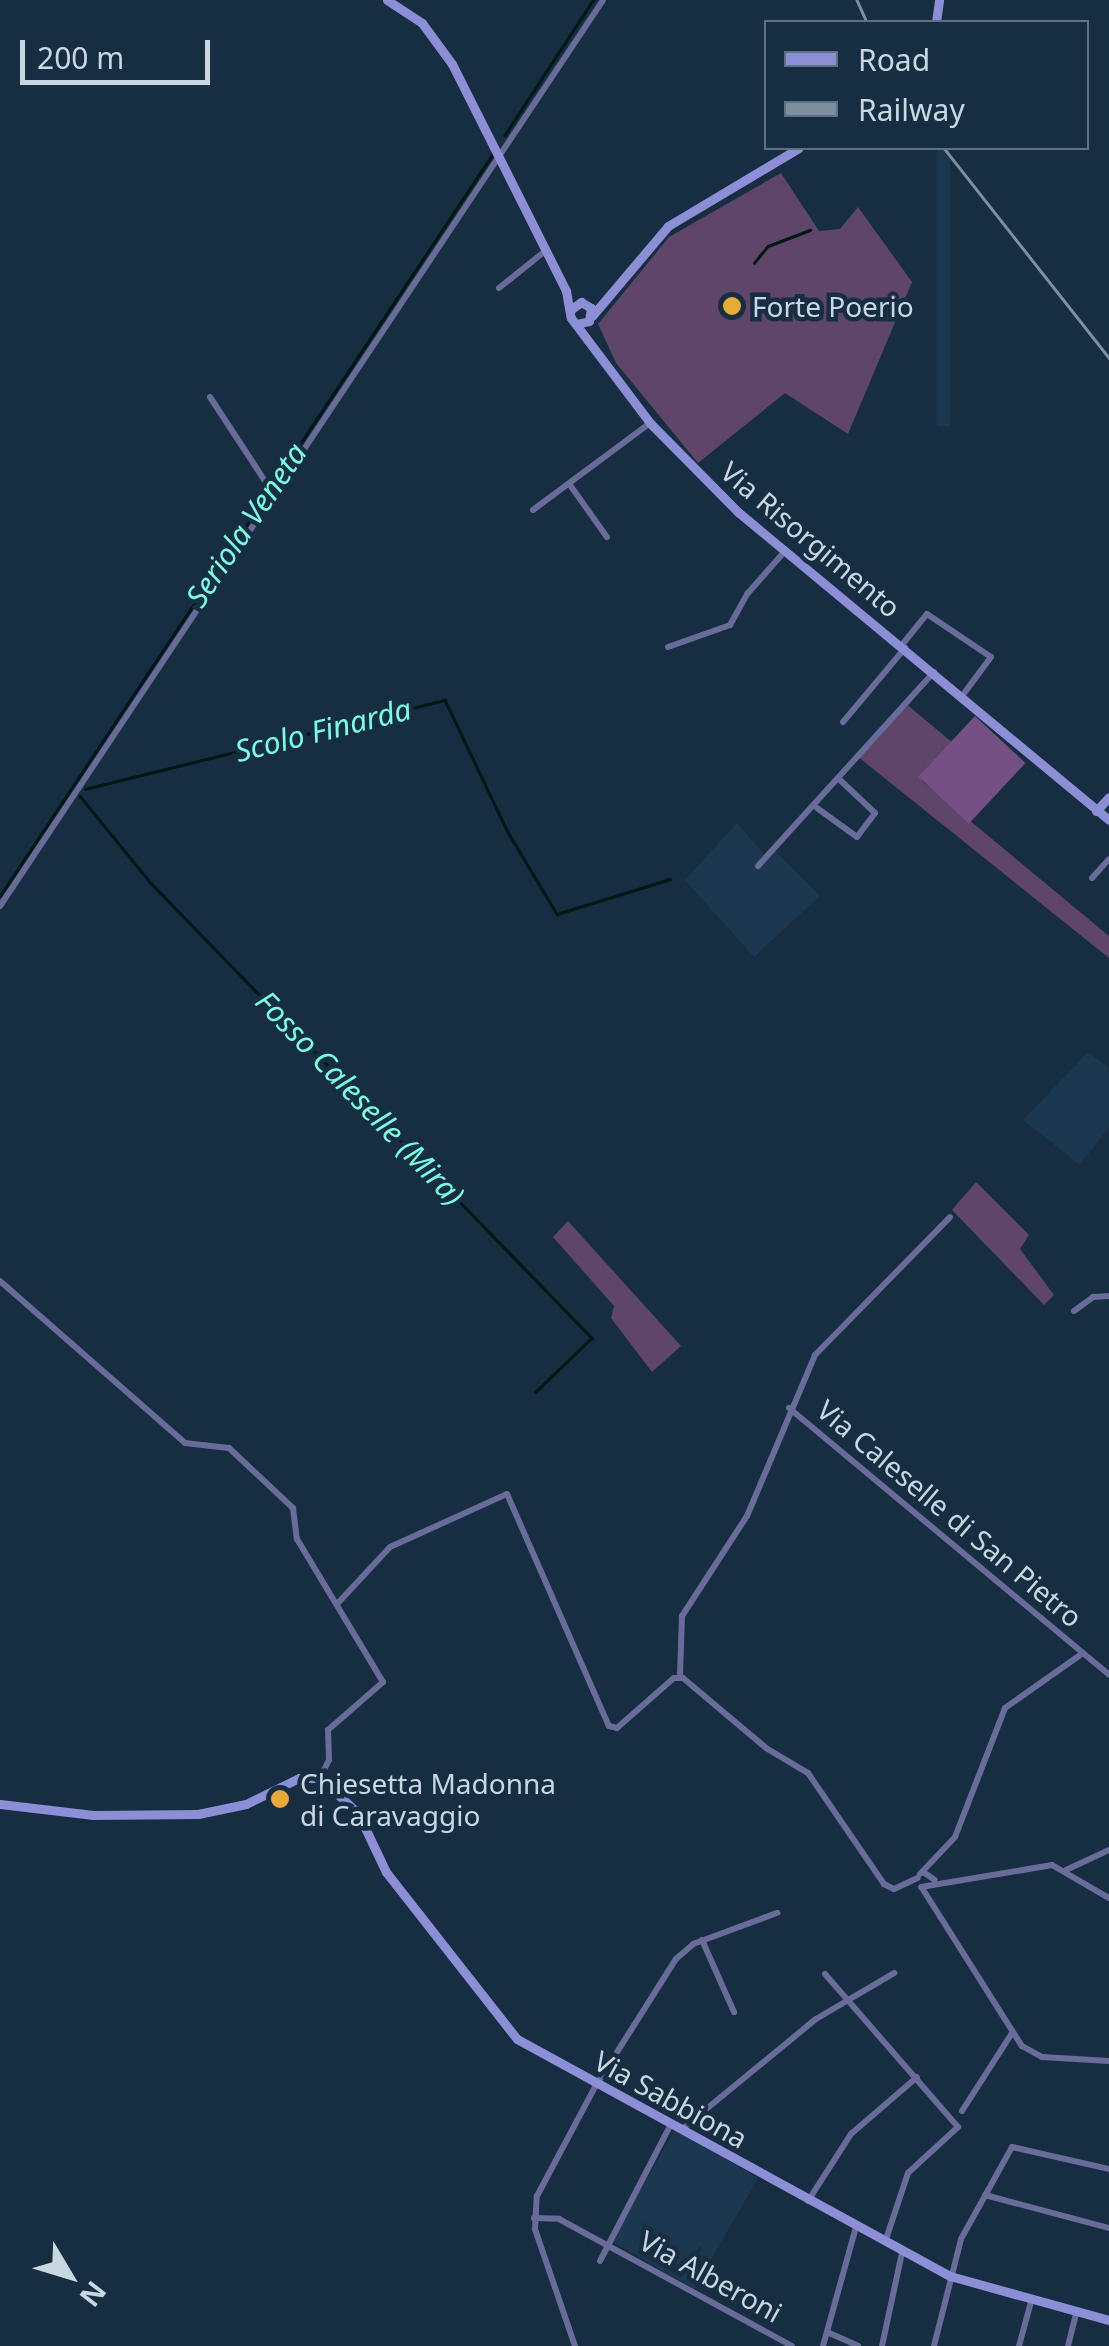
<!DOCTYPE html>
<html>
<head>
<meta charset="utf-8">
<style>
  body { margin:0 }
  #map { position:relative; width:1109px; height:2346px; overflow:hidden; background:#172d41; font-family:"Noto Sans",sans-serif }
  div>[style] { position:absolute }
  .built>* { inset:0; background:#1c3750; transform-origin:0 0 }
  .green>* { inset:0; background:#5e4569 }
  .forest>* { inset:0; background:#745085; transform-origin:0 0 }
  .stream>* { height:2.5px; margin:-1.25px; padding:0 1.25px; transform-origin:1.25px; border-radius:1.25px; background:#001713 }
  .street>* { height:6px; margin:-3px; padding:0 3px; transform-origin:3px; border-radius:3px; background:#696c98 }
  .secondary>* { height:9px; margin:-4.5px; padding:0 4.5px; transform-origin:4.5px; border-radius:4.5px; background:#8c8fd6 }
  .rail>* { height:2.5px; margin:-1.25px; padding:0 1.25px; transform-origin:1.25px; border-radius:1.25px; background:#7e8f9f }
  .dots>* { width:28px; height:28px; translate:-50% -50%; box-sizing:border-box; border:5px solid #172d41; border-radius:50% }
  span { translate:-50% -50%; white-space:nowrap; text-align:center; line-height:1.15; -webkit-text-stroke:9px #172d41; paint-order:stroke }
  .poi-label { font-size:28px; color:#c9d7e3 }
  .left { translate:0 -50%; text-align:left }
  .street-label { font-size:28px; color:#c9d7e3 }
  .water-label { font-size:30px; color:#79fce4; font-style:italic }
  .legend { position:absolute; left:764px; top:20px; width:325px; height:130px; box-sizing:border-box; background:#172d41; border:2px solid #5e7182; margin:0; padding:12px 18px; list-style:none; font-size:30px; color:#c9d7e3 }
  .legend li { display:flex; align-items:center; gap:20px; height:50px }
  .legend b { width:50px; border:2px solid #5e7182 }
  .north { position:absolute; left:20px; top:2226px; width:100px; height:100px; -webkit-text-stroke:8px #172d41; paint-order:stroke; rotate:128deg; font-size:28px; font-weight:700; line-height:40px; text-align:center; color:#c9d7e3 }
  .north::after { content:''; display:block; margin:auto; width:35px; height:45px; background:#c9d7e3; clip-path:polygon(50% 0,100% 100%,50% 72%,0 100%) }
  .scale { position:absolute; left:20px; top:40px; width:190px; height:45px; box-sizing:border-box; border:5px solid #c9d7e3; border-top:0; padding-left:12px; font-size:30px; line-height:35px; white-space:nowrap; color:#c9d7e3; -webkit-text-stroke:8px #172d41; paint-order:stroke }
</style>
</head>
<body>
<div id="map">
  <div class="built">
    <i style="left:937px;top:148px;width:13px;height:278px"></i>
    <i style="clip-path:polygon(737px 823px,765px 855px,775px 851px,820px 896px,754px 957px,685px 880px)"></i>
    <i style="clip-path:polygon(1088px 1052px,1109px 1068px,1109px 1127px,1080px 1165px,1023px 1120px)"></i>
    <i style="left:675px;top:2130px;width:96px;height:128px;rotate:30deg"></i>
  </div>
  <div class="green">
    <i style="clip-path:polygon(781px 173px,819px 231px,840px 229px,858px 207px,912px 282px,848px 434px,785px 393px,698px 463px,616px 363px,598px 324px,669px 237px)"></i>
    <i style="clip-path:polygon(904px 702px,954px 744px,922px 781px,1109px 936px,1109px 958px,857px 756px)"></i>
    <i style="clip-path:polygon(976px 1182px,1029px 1235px,1020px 1249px,1054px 1295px,1044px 1305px,952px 1210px)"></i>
    <i style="clip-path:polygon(568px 1221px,681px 1346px,652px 1372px,611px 1318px,614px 1306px,553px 1237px)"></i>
  </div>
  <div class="forest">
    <i style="left:975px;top:716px;width:69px;height:83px;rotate:43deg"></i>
  </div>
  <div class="stream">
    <i style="left:504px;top:136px;width:163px;rotate:-56.8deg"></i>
    <i style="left:754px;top:263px;width:22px;rotate:-51deg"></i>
    <i style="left:768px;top:246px;width:45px;rotate:-20.9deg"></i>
    <i style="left:85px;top:789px;width:371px;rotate:-13.9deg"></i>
    <i style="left:445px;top:700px;width:146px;rotate:64.5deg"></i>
    <i style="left:508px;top:832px;width:96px;rotate:59.1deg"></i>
    <i style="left:557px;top:914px;width:118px;rotate:-17.2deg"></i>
    <i style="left:80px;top:796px;width:112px;rotate:50.8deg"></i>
    <i style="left:151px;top:883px;width:634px;rotate:45.9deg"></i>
    <i style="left:592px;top:1338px;width:78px;rotate:136deg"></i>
    <i style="left:0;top:896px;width:889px;rotate:-56.42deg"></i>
  </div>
  <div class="street">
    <i style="left:499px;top:288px;width:58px;rotate:-38.7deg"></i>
    <i style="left:210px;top:397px;width:104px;rotate:56.8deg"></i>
    <i style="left:570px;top:485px;width:64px;rotate:54.6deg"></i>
    <i style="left:533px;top:510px;width:146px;rotate:-36.6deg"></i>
    <i style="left:901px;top:646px;width:41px;rotate:-50.9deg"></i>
    <i style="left:927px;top:614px;width:77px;rotate:33.9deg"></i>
    <i style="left:991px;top:657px;width:49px;rotate:126.6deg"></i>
    <i style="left:668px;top:647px;width:66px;rotate:-19.5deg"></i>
    <i style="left:730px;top:625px;width:37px;rotate:-61deg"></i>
    <i style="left:748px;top:593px;width:56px;rotate:-48.6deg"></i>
    <i style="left:843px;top:722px;width:97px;rotate:-50deg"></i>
    <i style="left:817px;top:808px;width:49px;rotate:35.9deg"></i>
    <i style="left:857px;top:837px;width:30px;rotate:-53deg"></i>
    <i style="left:875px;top:813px;width:47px;rotate:-136.7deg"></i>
    <i style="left:758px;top:866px;width:262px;rotate:-47.8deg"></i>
    <i style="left:1092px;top:878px;width:25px;rotate:-48deg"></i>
    <i style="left:0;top:906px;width:1088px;rotate:-56.35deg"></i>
    <i style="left:0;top:1281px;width:246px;rotate:41.2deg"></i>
    <i style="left:185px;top:1443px;width:44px;rotate:6.5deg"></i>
    <i style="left:229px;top:1448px;width:88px;rotate:43.2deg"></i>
    <i style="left:293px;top:1508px;width:31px;rotate:83deg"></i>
    <i style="left:297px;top:1539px;width:167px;rotate:59deg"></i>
    <i style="left:383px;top:1682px;width:73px;rotate:138.9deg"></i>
    <i style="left:328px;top:1730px;width:30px;rotate:88deg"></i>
    <i style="left:329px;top:1760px;width:20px;rotate:117deg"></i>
    <i style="left:1074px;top:1311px;width:24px;rotate:-36deg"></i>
    <i style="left:1093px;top:1297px;width:16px;rotate:-4deg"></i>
    <i style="left:789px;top:1408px;width:417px;rotate:39.8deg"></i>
    <i style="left:338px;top:1603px;width:76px;rotate:-47.1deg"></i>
    <i style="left:390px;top:1547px;width:128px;rotate:-24.4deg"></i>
    <i style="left:507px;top:1494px;width:253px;rotate:66.3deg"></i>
    <i style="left:609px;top:1726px;width:8px;rotate:14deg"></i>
    <i style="left:617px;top:1728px;width:76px;rotate:-41.3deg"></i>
    <i style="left:674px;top:1678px;width:9px"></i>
    <i style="left:683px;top:1678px;width:109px;rotate:40.1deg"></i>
    <i style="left:766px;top:1748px;width:49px;rotate:30.8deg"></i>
    <i style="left:808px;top:1773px;width:135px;rotate:55.6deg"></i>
    <i style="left:884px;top:1884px;width:11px;rotate:27deg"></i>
    <i style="left:894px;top:1889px;width:26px;rotate:-25deg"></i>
    <i style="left:680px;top:1676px;width:60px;rotate:-88.1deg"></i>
    <i style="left:682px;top:1616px;width:119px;rotate:-57deg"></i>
    <i style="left:747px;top:1516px;width:175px;rotate:-67.1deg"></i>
    <i style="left:815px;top:1355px;width:193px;rotate:-45.6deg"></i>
    <i style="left:1066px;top:1870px;width:47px;rotate:-24.9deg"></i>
    <i style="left:923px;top:1872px;width:14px;rotate:34deg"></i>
    <i style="left:920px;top:1874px;width:51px;rotate:-46.6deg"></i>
    <i style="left:955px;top:1837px;width:138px;rotate:-68.8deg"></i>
    <i style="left:1005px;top:1708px;width:92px;rotate:-35.2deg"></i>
    <i style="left:921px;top:1887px;width:133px;rotate:-9.5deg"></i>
    <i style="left:1052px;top:1865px;width:66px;rotate:30.1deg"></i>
    <i style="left:922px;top:1888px;width:187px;rotate:57.7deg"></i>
    <i style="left:1022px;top:2046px;width:23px;rotate:29deg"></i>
    <i style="left:1042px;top:2057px;width:67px;rotate:3.4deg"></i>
    <i style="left:702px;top:1940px;width:79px;rotate:66deg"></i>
    <i style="left:825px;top:1974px;width:203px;rotate:49deg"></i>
    <i style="left:958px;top:2127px;width:68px;rotate:137.4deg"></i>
    <i style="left:908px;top:2173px;width:73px;rotate:108.4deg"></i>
    <i style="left:962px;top:2111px;width:93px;rotate:-57.3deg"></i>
    <i style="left:682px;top:2129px;width:173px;rotate:-39.4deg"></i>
    <i style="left:816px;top:2019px;width:91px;rotate:-30.5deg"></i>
    <i style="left:985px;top:2195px;width:128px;rotate:14.9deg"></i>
    <i style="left:808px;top:2201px;width:80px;rotate:-57.3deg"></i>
    <i style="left:851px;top:2134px;width:87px;rotate:-40.8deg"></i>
    <i style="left:534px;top:2218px;width:25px;rotate:2deg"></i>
    <i style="left:559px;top:2219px;width:265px;rotate:28.6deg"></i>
    <i style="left:600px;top:2261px;width:154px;rotate:-62.6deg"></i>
    <i style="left:827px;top:2332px;width:34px;rotate:24deg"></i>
    <i style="left:575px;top:2346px;width:124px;rotate:-108.9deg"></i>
    <i style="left:535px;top:2229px;width:33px;rotate:-87deg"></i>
    <i style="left:537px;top:2196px;width:123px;rotate:-62deg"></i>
    <i style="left:595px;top:2087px;width:151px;rotate:-57.7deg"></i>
    <i style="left:676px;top:1959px;width:23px;rotate:-41deg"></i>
    <i style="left:693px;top:1944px;width:90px;rotate:-20.3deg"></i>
    <i style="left:823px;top:2346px;width:123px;rotate:-74.5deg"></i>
    <i style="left:882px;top:2346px;width:95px;rotate:-77.9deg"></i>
    <i style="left:934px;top:2346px;width:110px;rotate:-75.8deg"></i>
    <i style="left:961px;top:2239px;width:105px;rotate:-61deg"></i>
    <i style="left:1012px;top:2147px;width:99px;rotate:12.8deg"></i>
    <i style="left:1019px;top:2346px;width:50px;rotate:-74.8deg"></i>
    <i style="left:1068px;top:2346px;width:36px;rotate:-76deg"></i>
  </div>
  <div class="secondary">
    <i style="left:387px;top:0;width:42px;rotate:33.3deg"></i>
    <i style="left:422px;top:23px;width:51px;rotate:53.8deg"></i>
    <i style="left:452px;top:64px;width:254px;rotate:63.3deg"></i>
    <i style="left:566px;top:291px;width:27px;rotate:80deg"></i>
    <i style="left:571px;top:318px;width:131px;rotate:53deg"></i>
    <i style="left:650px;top:423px;width:125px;rotate:45.3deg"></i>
    <i style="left:738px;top:512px;width:482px;rotate:39.7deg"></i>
    <i style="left:936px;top:22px;width:22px;rotate:-82deg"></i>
    <i style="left:570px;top:310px;width:14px;rotate:-36deg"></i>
    <i style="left:581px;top:302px;width:12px;rotate:31deg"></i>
    <i style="left:591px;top:308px;width:13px;rotate:99deg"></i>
    <i style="left:589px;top:321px;width:12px;rotate:166deg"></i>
    <i style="left:592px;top:316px;width:118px;rotate:-49.8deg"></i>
    <i style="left:668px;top:226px;width:152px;rotate:-30.8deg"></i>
    <i style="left:1096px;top:811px;width:19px;rotate:-47deg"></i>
    <i style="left:0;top:1804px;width:94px;rotate:6.7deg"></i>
    <i style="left:93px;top:1815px;width:105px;rotate:-0.5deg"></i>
    <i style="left:198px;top:1814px;width:49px;rotate:-11.8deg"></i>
    <i style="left:246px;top:1804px;width:59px;rotate:-26.1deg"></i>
    <i style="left:299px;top:1778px;width:21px"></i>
    <i style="left:320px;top:1778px;width:52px;rotate:42.6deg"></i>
    <i style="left:358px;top:1813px;width:65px;rotate:64.6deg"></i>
    <i style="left:386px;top:1872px;width:212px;rotate:51.9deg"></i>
    <i style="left:517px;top:2039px;width:494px;rotate:28.7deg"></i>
    <i style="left:950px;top:2276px;width:165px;rotate:15.5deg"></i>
  </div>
  <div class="rail">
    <i style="left:857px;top:0;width:24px;rotate:66deg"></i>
    <i style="left:944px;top:148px;width:267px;rotate:51.8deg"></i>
  </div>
  <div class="dots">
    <i style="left:732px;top:306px;background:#e9ab38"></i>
    <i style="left:280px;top:1799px;background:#e9ab38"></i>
  </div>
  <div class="poi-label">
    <span class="left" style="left:752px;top:306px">Forte Poerio</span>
    <span class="left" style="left:300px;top:1799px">Chiesetta Madonna<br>di Caravaggio</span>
  </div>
  <div class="street-label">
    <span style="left:811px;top:539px;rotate:40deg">Via Risorgimento</span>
    <span style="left:950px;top:1513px;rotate:40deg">Via Caleselle di San Pietro</span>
    <span style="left:671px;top:2099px;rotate:29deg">Via Sabbiona</span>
    <span style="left:711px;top:2276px;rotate:29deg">Via Alberoni</span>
  </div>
  <div class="water-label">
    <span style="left:246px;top:525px;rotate:-56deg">Seriola Veneta</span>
    <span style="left:323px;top:730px;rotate:-14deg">Scolo Finarda</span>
    <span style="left:360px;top:1098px;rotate:46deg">Fosso Caleselle (Mira)</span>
  </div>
  <ul class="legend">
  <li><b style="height:12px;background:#8c8fd6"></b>Road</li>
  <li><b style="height:12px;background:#7e8f9f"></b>Railway</li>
  </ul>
  <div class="north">N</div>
  <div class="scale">200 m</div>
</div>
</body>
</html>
